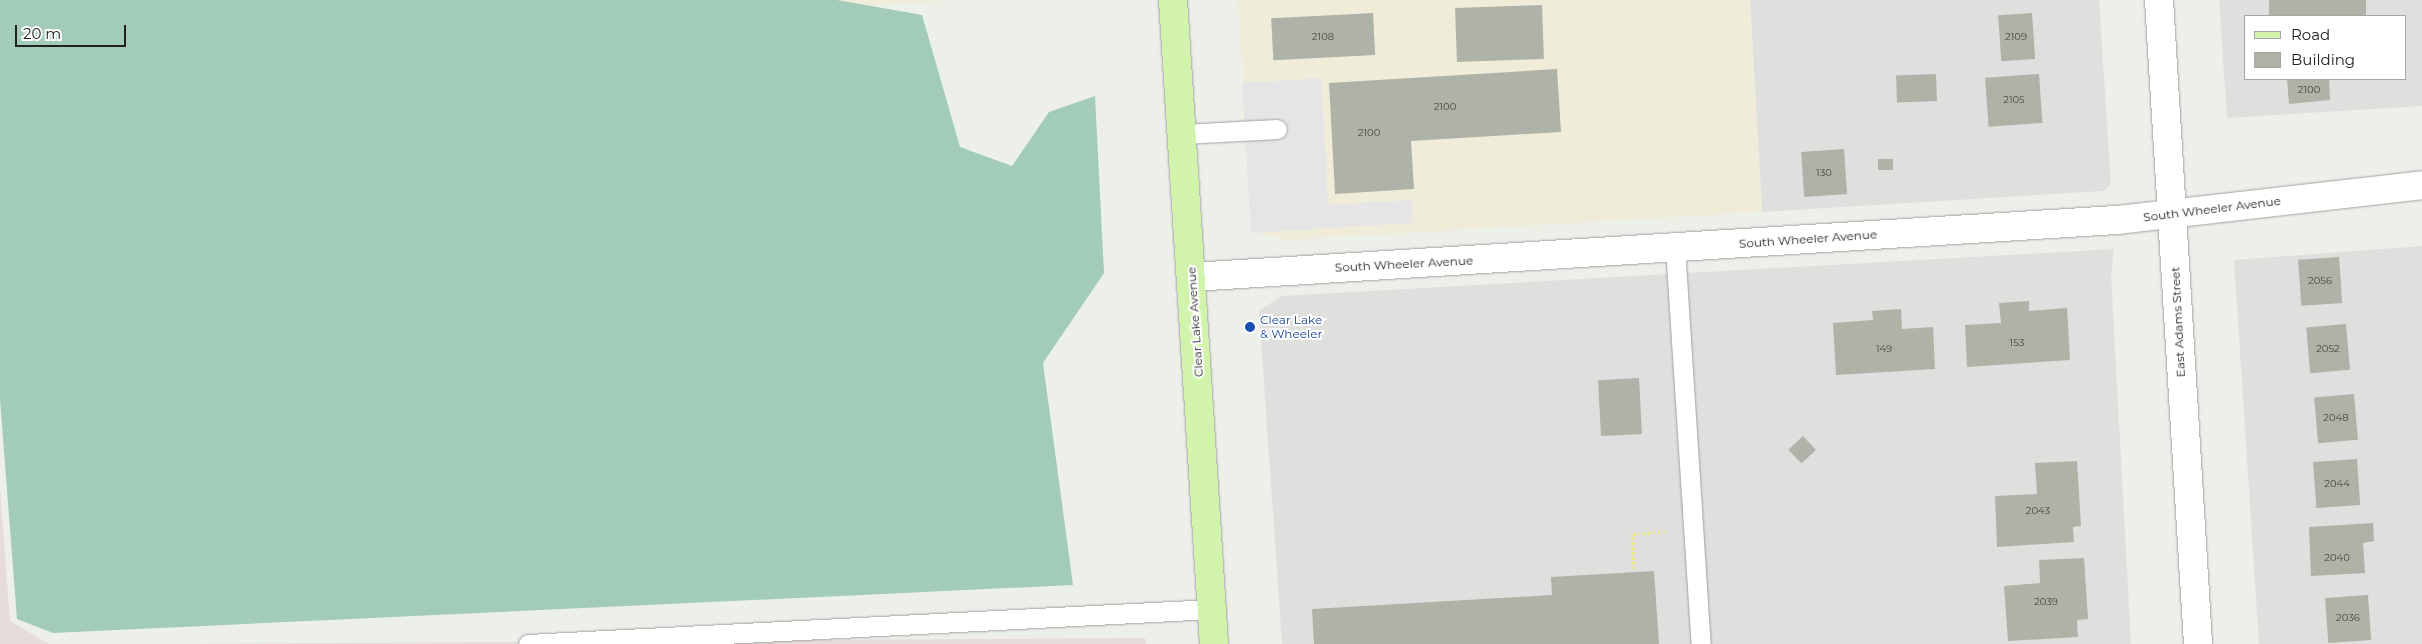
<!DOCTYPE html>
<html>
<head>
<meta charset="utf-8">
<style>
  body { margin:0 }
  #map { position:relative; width:2422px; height:644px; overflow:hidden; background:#ecf0e9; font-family:Montserrat,sans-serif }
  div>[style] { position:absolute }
  .residential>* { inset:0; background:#dfdfde }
  .commercial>* { inset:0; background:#efedda }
  .industrial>* { inset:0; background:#e8dcdb }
  .forest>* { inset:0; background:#a2cbba }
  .parking>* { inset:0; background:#e5e5e5 }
  .building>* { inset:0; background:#afb2a7; transform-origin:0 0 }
  .path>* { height:3px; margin-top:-1.5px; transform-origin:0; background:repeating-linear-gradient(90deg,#eceb7e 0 2.5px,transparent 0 5px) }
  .roads { filter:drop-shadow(0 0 1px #a2a2a2) drop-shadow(0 0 1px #a2a2a2) }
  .service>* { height:19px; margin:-9.5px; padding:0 9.5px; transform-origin:9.5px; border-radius:9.5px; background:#fff }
  .minor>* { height:28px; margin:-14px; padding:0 14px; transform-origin:14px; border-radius:14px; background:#fff }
  .primary>* { height:28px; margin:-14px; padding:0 14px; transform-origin:14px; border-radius:14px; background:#d2f3ab }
  .dots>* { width:14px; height:14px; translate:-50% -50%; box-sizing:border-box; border:2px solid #fff; border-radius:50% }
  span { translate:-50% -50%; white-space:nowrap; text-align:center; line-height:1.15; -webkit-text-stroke:4px #fff; paint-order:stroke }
  .number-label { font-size:10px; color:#444542 }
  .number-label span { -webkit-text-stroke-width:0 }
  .street-label { font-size:12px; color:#212121 }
  .transit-label { font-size:12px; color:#164399 }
  .left { translate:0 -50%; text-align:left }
  .legend { position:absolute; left:2244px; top:15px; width:162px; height:65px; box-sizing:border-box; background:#fff; border:1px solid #a6a6a6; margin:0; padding:6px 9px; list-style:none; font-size:15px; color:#212121 }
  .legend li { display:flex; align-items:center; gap:10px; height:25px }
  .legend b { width:25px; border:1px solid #a6a6a6 }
  .scale { position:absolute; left:15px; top:25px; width:111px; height:22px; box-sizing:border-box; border:2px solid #212121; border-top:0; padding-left:6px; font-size:15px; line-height:18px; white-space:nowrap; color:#212121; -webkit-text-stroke:4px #fff; paint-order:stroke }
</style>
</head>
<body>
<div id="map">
  <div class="residential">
    <i style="clip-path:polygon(1750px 0,2099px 0,2111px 184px,2103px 191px,1762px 212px)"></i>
    <i style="clip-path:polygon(evenodd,2219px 0,2422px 0,2422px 106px,2227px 118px,2219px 0,2246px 16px,2406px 16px,2406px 79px,2246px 79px,2246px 16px)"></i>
    <i style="clip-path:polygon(2422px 246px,2422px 644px,2259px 644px,2234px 260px)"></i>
    <i style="clip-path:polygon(2114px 249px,2111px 274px,2131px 644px,1282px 644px,1259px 311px,1281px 296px)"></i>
  </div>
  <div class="commercial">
    <i style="clip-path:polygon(706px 0,958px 0,707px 15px)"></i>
    <i style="clip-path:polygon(1238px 0,1750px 0,1762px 212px,1288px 240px,1262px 235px,1252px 222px)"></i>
  </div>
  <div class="industrial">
    <i style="clip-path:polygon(0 488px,10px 621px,49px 644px,0 644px)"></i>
    <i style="clip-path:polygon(1145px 638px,1146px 644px,175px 644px)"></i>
  </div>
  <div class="forest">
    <i style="clip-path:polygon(0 0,837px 0,922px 15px,960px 147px,1012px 166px,1049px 112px,1095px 96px,1104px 273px,1043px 363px,1073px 585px,53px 633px,17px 619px,0 399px)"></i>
  </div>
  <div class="parking">
    <i style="clip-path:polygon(1321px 78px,1328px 205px,1411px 200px,1413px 223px,1251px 233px,1242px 83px)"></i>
  </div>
  <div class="building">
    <i style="left:2269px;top:0;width:97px;height:16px"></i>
    <i style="left:1542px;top:5px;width:54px;height:87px;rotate:88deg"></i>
    <i style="left:1373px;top:13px;width:42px;height:102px;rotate:87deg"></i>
    <i style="left:2032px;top:13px;width:46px;height:34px;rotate:86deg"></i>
    <i style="clip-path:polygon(1557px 69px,1561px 132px,1411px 141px,1414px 189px,1335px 194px,1329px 83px)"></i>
    <i style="left:1936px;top:74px;width:27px;height:40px;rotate:88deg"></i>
    <i style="left:2039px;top:74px;width:49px;height:54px;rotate:86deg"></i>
    <i style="clip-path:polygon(2287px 79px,2329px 79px,2330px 100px,2289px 104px)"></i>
    <i style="left:1844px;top:149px;width:45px;height:43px;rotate:86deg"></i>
    <i style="left:1878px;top:159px;width:15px;height:11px"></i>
    <i style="left:2339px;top:257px;width:46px;height:41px;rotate:86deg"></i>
    <i style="clip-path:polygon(2029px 301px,2029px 311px,2067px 308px,2070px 360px,1967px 367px,1965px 325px,2001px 323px,1999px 303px)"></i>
    <i style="clip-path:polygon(1901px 309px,1902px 329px,1933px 327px,1935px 369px,1836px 375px,1833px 323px,1873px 320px,1872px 311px)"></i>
    <i style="left:2346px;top:324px;width:46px;height:40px;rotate:85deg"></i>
    <i style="left:1639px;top:378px;width:56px;height:41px;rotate:87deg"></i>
    <i style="left:2354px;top:394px;width:46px;height:40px;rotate:85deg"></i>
    <i style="left:1803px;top:436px;width:19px;height:20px;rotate:47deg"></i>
    <i style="left:2357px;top:459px;width:46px;height:44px;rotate:86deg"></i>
    <i style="clip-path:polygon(2077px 461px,2081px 526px,2073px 527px,2074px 542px,1997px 547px,1995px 496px,2037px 494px,2035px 463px)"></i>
    <i style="clip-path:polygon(2373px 523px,2374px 541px,2363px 543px,2365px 573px,2311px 576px,2309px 527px)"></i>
    <i style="clip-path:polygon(2084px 558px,2088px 619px,2077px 620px,2078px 637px,2008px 641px,2004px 586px,2040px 583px,2039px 560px)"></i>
    <i style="clip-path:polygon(1654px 571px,1659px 644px,1314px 644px,1312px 609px,1552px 595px,1551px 577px)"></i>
    <i style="left:2368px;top:595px;width:45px;height:43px;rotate:86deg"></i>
  </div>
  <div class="path">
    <i style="left:1634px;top:569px;width:35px;rotate:-92deg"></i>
    <i style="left:1633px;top:534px;width:33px;rotate:-5deg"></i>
  </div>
  <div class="roads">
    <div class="service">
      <i style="left:1182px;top:134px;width:95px;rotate:-3deg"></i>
      <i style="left:1675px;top:247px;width:398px;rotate:86.3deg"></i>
      <i style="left:528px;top:644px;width:685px;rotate:-2.93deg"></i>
    </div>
    <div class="minor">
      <i style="left:2159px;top:0;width:645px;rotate:86.53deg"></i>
      <i style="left:1192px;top:277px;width:927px;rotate:-3.53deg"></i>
      <i style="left:2117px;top:220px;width:307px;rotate:-6.5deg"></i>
    </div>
    <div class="primary">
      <i style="left:1173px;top:0;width:645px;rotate:86.36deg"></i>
    </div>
  </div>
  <div class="dots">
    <i style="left:1250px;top:327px;background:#1a4fb4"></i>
  </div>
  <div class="number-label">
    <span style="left:1323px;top:37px">2108</span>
    <span style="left:2016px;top:37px">2109</span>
    <span style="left:2309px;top:90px">2100</span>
    <span style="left:2014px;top:100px">2105</span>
    <span style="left:1445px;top:107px">2100</span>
    <span style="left:1369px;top:133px">2100</span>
    <span style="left:1824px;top:173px">130</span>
    <span style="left:2320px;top:281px">2056</span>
    <span style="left:2017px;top:343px">153</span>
    <span style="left:1884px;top:349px">149</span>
    <span style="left:2328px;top:349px">2052</span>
    <span style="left:2336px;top:418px">2048</span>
    <span style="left:2337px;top:484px">2044</span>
    <span style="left:2038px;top:511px">2043</span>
    <span style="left:2337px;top:558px">2040</span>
    <span style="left:2046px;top:602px">2039</span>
    <span style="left:2348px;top:618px">2036</span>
  </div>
  <div class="street-label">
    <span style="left:2212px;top:209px;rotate:-7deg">South Wheeler Avenue</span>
    <span style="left:1808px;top:239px;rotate:-4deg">South Wheeler Avenue</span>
    <span style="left:1404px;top:264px;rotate:-3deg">South Wheeler Avenue</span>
    <span style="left:1195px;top:322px;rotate:-94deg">Clear Lake Avenue</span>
    <span style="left:2178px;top:322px;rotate:-93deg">East Adams Street</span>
  </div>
  <div class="transit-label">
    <span class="left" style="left:1260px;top:327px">Clear Lake<br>&amp; Wheeler</span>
  </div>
  <ul class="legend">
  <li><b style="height:6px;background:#d2f3ab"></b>Road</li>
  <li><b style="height:14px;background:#afb2a7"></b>Building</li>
  </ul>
  <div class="scale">20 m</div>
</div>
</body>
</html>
